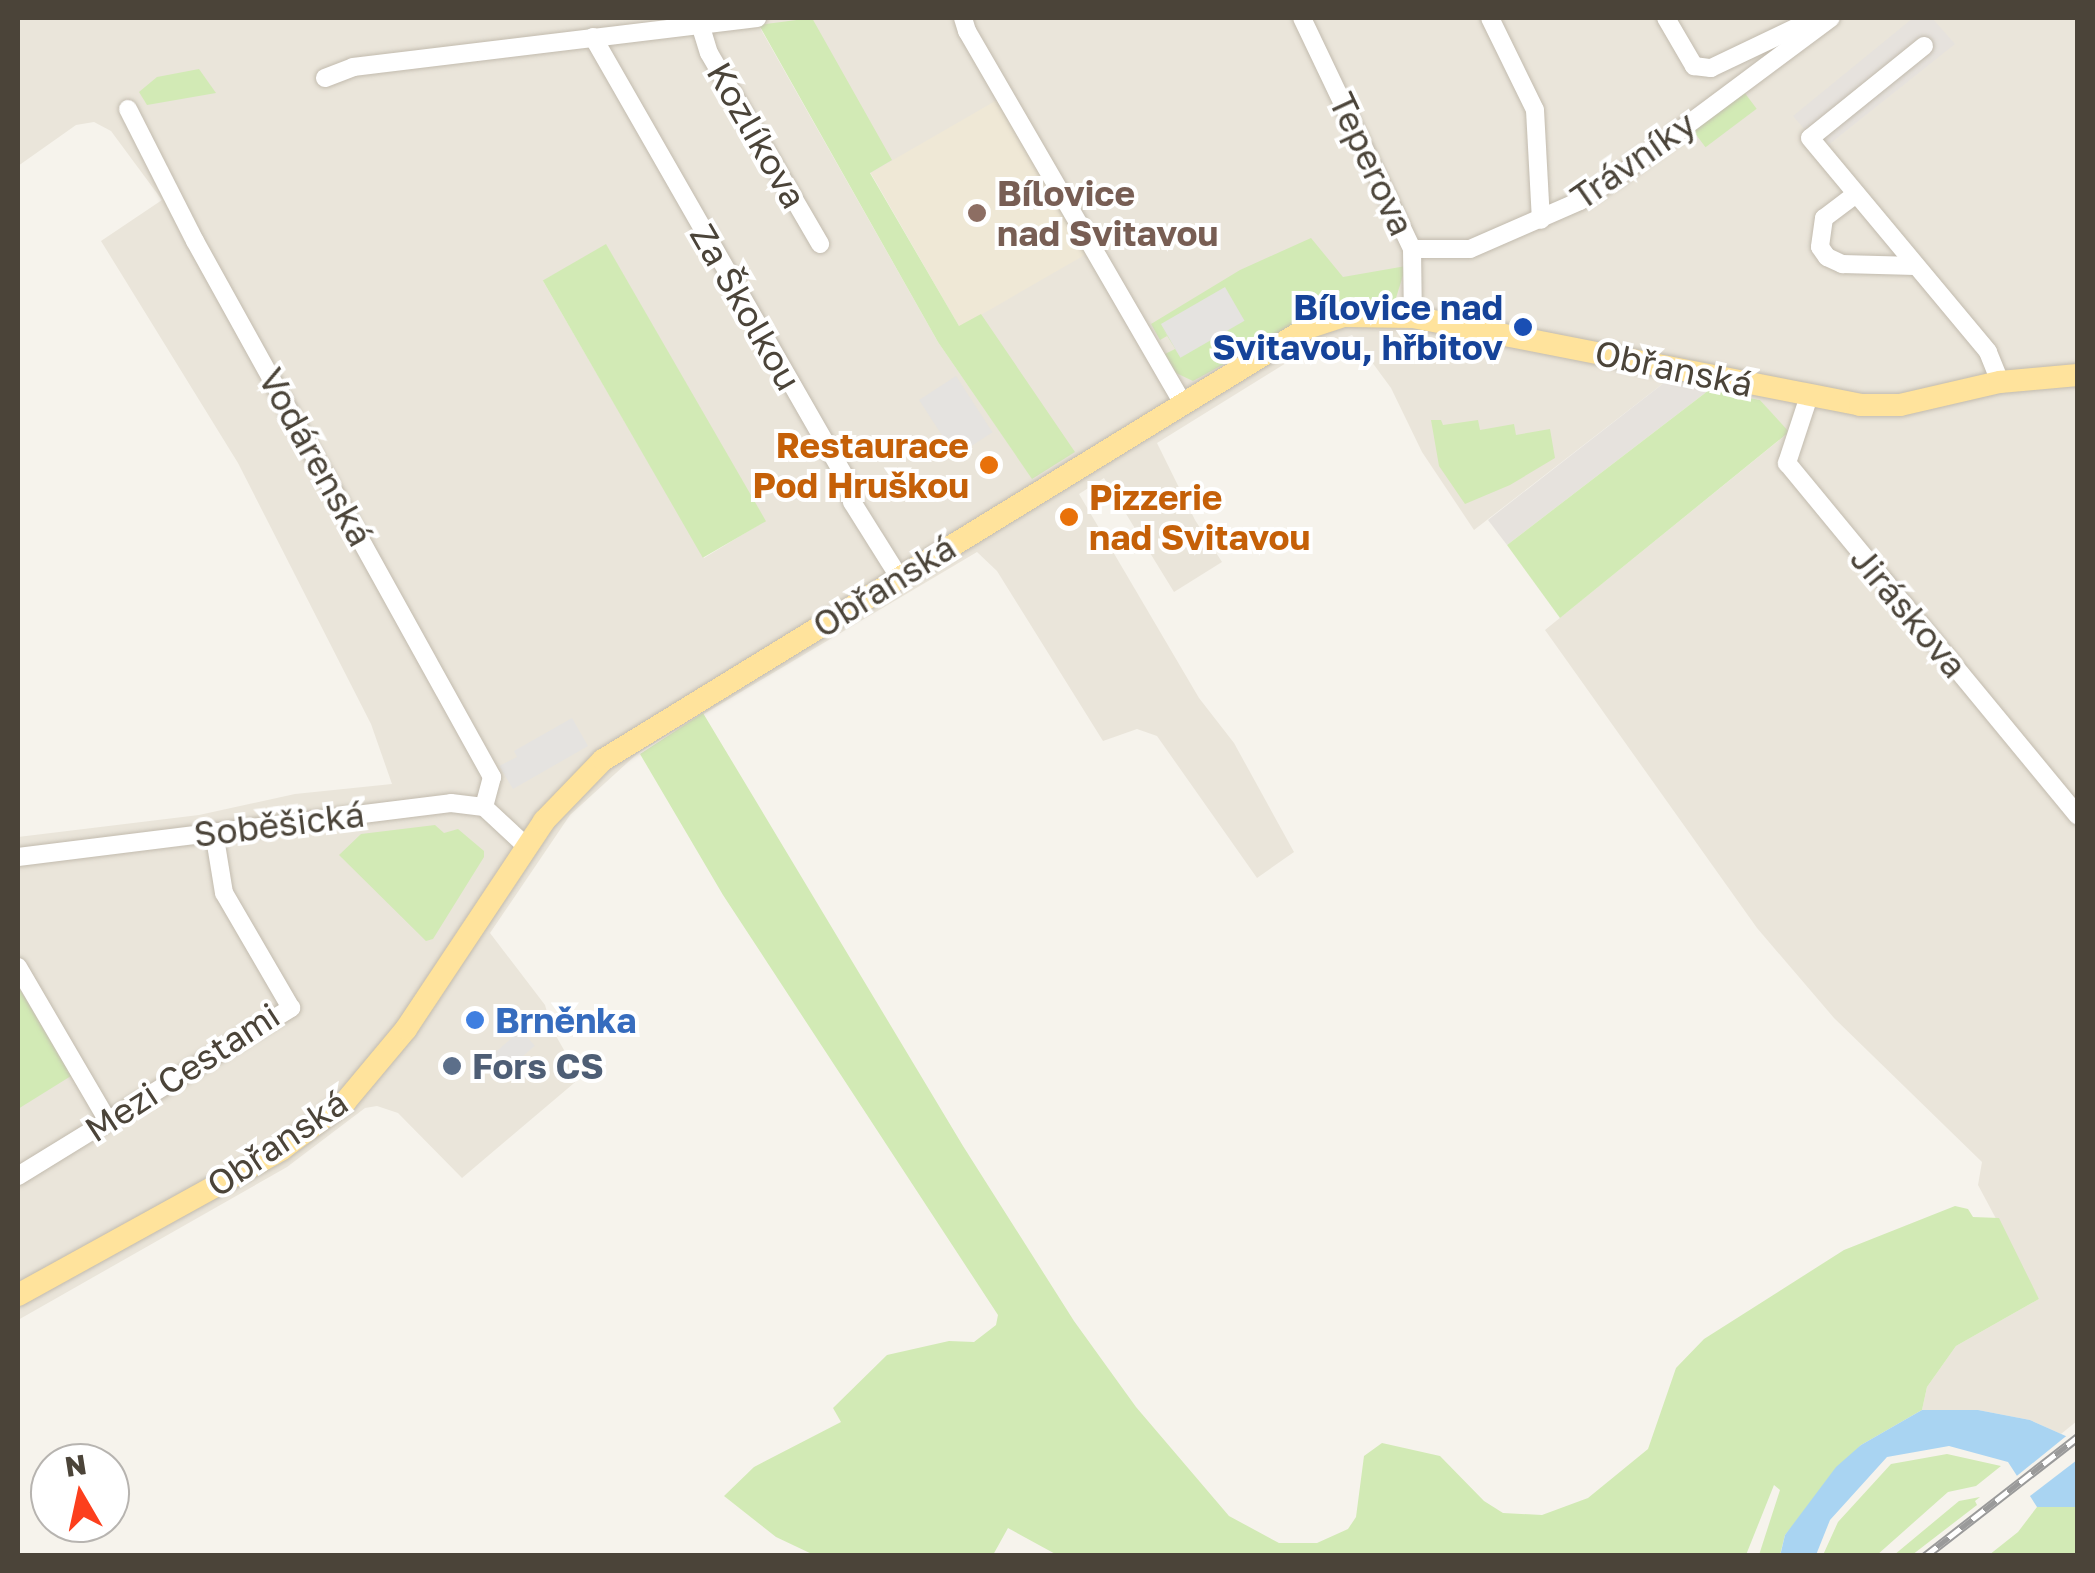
<!DOCTYPE html>
<html>
<head>
<meta charset="utf-8">
<style>
  body { margin:0 }
  #map { position:relative; width:2095px; height:1573px; overflow:hidden; background:#f6f3ec; font-family:"Golos Text",sans-serif }
  div>[style] { position:absolute }
  .residential>* { inset:0; background:#eae5da }
  .industrial>* { inset:0; background:#e6e2dd }
  .education>* { inset:0; background:#efe8d6; transform-origin:0 0 }
  .green>* { inset:0; background:#d2eab5; transform-origin:0 0 }
  .parking>* { inset:0; background:#e5e3e0; transform-origin:0 0 }
  .water>* { inset:0; background:#a9d4f2 }
  .pier>* { inset:0; background:#f6f3ec }
  .roads { filter:drop-shadow(0 0 2px #c2bbae) drop-shadow(0 0 2px #c2bbae) }
  .minor>* { height:18px; margin:-9px; padding:0 9px; transform-origin:9px; border-radius:9px; background:#fff }
  .major>* { height:22px; margin:-11px; padding:0 11px; transform-origin:11px; border-radius:11px; background:#ffe39c }
  .rail>* { height:9px; margin-top:-4.5px; transform-origin:0; background:repeating-linear-gradient(90deg,#fff 0 15px,#9a9a9a 0 30px); box-sizing:border-box; border-block:2px solid #9a9a9a }
  .dots>* { width:28px; height:28px; translate:-50% -50%; box-sizing:border-box; border:5px solid #fff; border-radius:50% }
  span { translate:-50% -50%; white-space:nowrap; text-align:center; line-height:1.15; -webkit-text-stroke:8px #fff; paint-order:stroke }
  .street-label { font-size:35px; color:#4b4439 }
  .education-label { font-size:35px; color:#785e54; font-weight:700 }
  .left { translate:0 -50%; text-align:left }
  .transit-label { font-size:35px; color:#164399; font-weight:700 }
  .right { translate:-100% -50%; text-align:right }
  .food-label { font-size:35px; color:#c56008; font-weight:700 }
  .shop-label { font-size:35px; color:#366cbe; font-weight:700 }
  .service-label { font-size:35px; color:#4e5e75; font-weight:700 }
  .frame { position:absolute; inset:0; border:20px solid #4b4439; pointer-events:none }
  .north { position:absolute; left:30px; top:1443px; width:100px; height:100px; box-sizing:border-box; background:#fff; border:2px solid #b7b4b0; border-radius:50%; rotate:351deg; font-size:28px; font-weight:700; line-height:40px; text-align:center; color:#4b4439 }
  .north::after { content:''; display:block; margin:auto; width:35px; height:45px; background:#fc3f1d; clip-path:polygon(50% 0,100% 100%,50% 72%,0 100%) }
</style>
</head>
<body>
<div id="map">
  <div class="residential">
    <i style="clip-path:polygon(evenodd,18px 18px,2077px 18px,2077px 1421px,2061px 1434px,2030px 1420px,1978px 1410px,1922px 1410px,1927px 1387px,1956px 1346px,2039px 1299px,1978px 1185px,1982px 1162px,1834px 1018px,1757px 928px,1545px 630px,1788px 433px,1760px 400px,1665px 382px,1474px 530px,1422px 452px,1391px 388px,1352px 335px,1291px 360px,1157px 443px,1195px 520px,1222px 562px,1174px 592px,1104px 478px,1079px 494px,1199px 698px,1234px 743px,1294px 852px,1257px 878px,1157px 736px,1137px 729px,1103px 741px,997px 571px,977px 552px,638px 753px,570px 815px,490px 933px,545px 1005px,552px 1029px,580px 1078px,462px 1178px,398px 1113px,377px 1106px,365px 1108px,287px 1167px,18px 1320px,18px 837px,199px 815px,295px 794px,392px 784px,371px 724px,238px 463px,101px 241px,162px 200px,111px 131px,94px 122px,76px 125px,18px 166px,18px 18px,759px 26px,891px 160px,870px 172px,1074px 452px,1032px 478px,938px 342px,759px 26px,18px 18px,606px 245px,765px 521px,704px 558px,543px 281px,606px 245px)"></i>
  </div>
  <div class="industrial">
    <i style="clip-path:polygon(1913px 18px,1932px 18px,1955px 44px,1822px 150px,1793px 116px)"></i>
    <i style="clip-path:polygon(1665px 382px,1709px 390px,1507px 545px,1488px 520px)"></i>
  </div>
  <div class="education">
    <i style="left:997px;top:100px;width:178px;height:146px;rotate:60deg"></i>
  </div>
  <div class="green">
    <i style="clip-path:polygon(812px 18px,892px 160px,870px 173px,959px 326px,981px 314px,1075px 452px,1032px 479px,938px 342px,759px 25px)"></i>
    <i style="clip-path:polygon(199px 69px,216px 93px,147px 105px,139px 92px,157px 77px)"></i>
    <i style="left:1741px;top:88px;width:26px;height:64px;rotate:53deg"></i>
    <i style="clip-path:polygon(1311px 238px,1343px 277px,1406px 266px,1395px 301px,1362px 299px,1328px 307px,1193px 381px,1176px 373px,1165px 354px,1175px 349px,1181px 358px,1161px 326px,1167px 336px,1160px 340px,1151px 324px,1240px 270px)"></i>
    <i style="left:606px;top:244px;width:320px;height:73px;rotate:60deg"></i>
    <i style="clip-path:polygon(1709px 390px,1760px 400px,1789px 432px,1560px 618px,1507px 545px)"></i>
    <i style="clip-path:polygon(1431px 420px,1441px 420px,1443px 425px,1478px 420px,1480px 430px,1514px 424px,1516px 435px,1550px 429px,1555px 458px,1510px 485px,1465px 504px,1439px 466px)"></i>
    <i style="clip-path:polygon(703px 713px,963px 1146px,1074px 1321px,1136px 1407px,1229px 1516px,1279px 1543px,1317px 1543px,1348px 1529px,1356px 1517px,1364px 1456px,1382px 1443px,1440px 1456px,1484px 1501px,1503px 1513px,1542px 1515px,1588px 1498px,1648px 1449px,1676px 1368px,1704px 1339px,1844px 1250px,1955px 1206px,1968px 1209px,1973px 1217px,1999px 1218px,2039px 1299px,1956px 1346px,1927px 1387px,1922px 1410px,1861px 1445px,1785px 1535px,1780px 1555px,1759px 1555px,1780px 1490px,1774px 1485px,1746px 1555px,1059px 1556px,1008px 1528px,993px 1555px,814px 1555px,776px 1537px,724px 1496px,754px 1467px,841px 1422px,833px 1408px,887px 1355px,949px 1341px,974px 1342px,996px 1325px,998px 1315px,723px 895px,640px 754px)"></i>
    <i style="clip-path:polygon(435px 825px,444px 833px,458px 829px,484px 851px,484px 857px,433px 939px,426px 941px,339px 855px,361px 834px)"></i>
    <i style="clip-path:polygon(18px 986px,71px 1076px,18px 1109px)"></i>
    <i style="clip-path:polygon(1947px 1454px,2001px 1466px,1976px 1486px,1948px 1492px,1877px 1555px,1823px 1555px,1838px 1522px,1891px 1464px)"></i>
    <i style="clip-path:polygon(1980px 1497px,1975px 1501px,1977px 1505px,1912px 1555px,1894px 1555px,1959px 1501px)"></i>
    <i style="clip-path:polygon(2037px 1507px,2077px 1507px,2077px 1555px,1989px 1555px,2018px 1532px)"></i>
  </div>
  <div class="parking">
    <i style="left:1225px;top:287px;width:39px;height:74px;rotate:60deg"></i>
    <i style="left:956px;top:376px;width:67px;height:44px;rotate:57deg"></i>
    <i style="clip-path:polygon(572px 718px,588px 746px,513px 789px,499px 766px,517px 757px,514px 751px)"></i>
    <i style="left:521px;top:1030px;width:21px;height:46px;rotate:49deg"></i>
  </div>
  <div class="water">
    <i style="clip-path:polygon(1922px 1410px,1978px 1410px,2030px 1420px,2077px 1441px,2077px 1507px,2037px 1507px,2008px 1462px,1949px 1446px,1887px 1457px,1830px 1520px,1816px 1555px,1780px 1556px,1785px 1535px,1836px 1467px,1861px 1445px)"></i>
  </div>
  <div class="pier">
    <i style="clip-path:polygon(2070px 1433px,2078px 1436px,2077px 1460px,2026px 1499px,2013px 1479px)"></i>
  </div>
  <div class="roads">
    <div class="minor">
      <i style="left:963px;top:18px;width:14px;rotate:73deg"></i>
      <i style="left:967px;top:31px;width:430px;rotate:59.9deg"></i>
      <i style="left:1302px;top:18px;width:256px;rotate:64.5deg"></i>
      <i style="left:1412px;top:249px;width:68px;rotate:89.2deg"></i>
      <i style="left:1490px;top:18px;width:102px;rotate:63.9deg"></i>
      <i style="left:1535px;top:110px;width:110px;rotate:86.9deg"></i>
      <i style="left:1666px;top:18px;width:56px;rotate:59.7deg"></i>
      <i style="left:1694px;top:66px;width:17px;rotate:7deg"></i>
      <i style="left:1711px;top:68px;width:116px;rotate:-25.5deg"></i>
      <i style="left:700px;top:24px;width:30px;rotate:73deg"></i>
      <i style="left:709px;top:53px;width:221px;rotate:59.8deg"></i>
      <i style="left:593px;top:37px;width:507px;rotate:60.2deg"></i>
      <i style="left:845px;top:477px;width:26px;rotate:74deg"></i>
      <i style="left:852px;top:502px;width:89px;rotate:57.9deg"></i>
      <i style="left:1924px;top:46px;width:146px;rotate:141.1deg"></i>
      <i style="left:1810px;top:138px;width:278px;rotate:50.2deg"></i>
      <i style="left:1988px;top:352px;width:32px;rotate:68deg"></i>
      <i style="left:325px;top:78px;width:30px;rotate:-21deg"></i>
      <i style="left:353px;top:67px;width:407px;rotate:-6.9deg"></i>
      <i style="left:128px;top:109px;width:148px;rotate:63.1deg"></i>
      <i style="left:195px;top:241px;width:613px;rotate:61.01deg"></i>
      <i style="left:492px;top:777px;width:31px;rotate:105deg"></i>
      <i style="left:1856px;top:194px;width:40px;rotate:143deg"></i>
      <i style="left:1824px;top:218px;width:29px;rotate:98deg"></i>
      <i style="left:1820px;top:247px;width:12px;rotate:55deg"></i>
      <i style="left:1827px;top:257px;width:17px;rotate:25deg"></i>
      <i style="left:1842px;top:264px;width:73px;rotate:1.6deg"></i>
      <i style="left:1412px;top:249px;width:58px"></i>
      <i style="left:1470px;top:249px;width:120px;rotate:-23.6deg"></i>
      <i style="left:1580px;top:201px;width:48px;rotate:-33deg"></i>
      <i style="left:1620px;top:175px;width:263px;rotate:-36.7deg"></i>
      <i style="left:1809px;top:396px;width:71px;rotate:108.2deg"></i>
      <i style="left:1787px;top:463px;width:457px;rotate:50.5deg"></i>
      <i style="left:18px;top:857px;width:436px;rotate:-7.1deg"></i>
      <i style="left:451px;top:803px;width:33px;rotate:7deg"></i>
      <i style="left:484px;top:807px;width:57px;rotate:42.9deg"></i>
      <i style="left:18px;top:967px;width:178px;rotate:59.7deg"></i>
      <i style="left:18px;top:1176px;width:321px;rotate:-31.6deg"></i>
      <i style="left:291px;top:1008px;width:133px;rotate:-120.2deg"></i>
      <i style="left:224px;top:893px;width:62px;rotate:-99.3deg"></i>
    </div>
    <div class="major">
      <i style="left:18px;top:1295px;width:302px;rotate:-28.9deg"></i>
      <i style="left:282px;top:1149px;width:79px;rotate:-36.7deg"></i>
      <i style="left:345px;top:1102px;width:95px;rotate:-50.1deg"></i>
      <i style="left:406px;top:1029px;width:250px;rotate:-56.4deg"></i>
      <i style="left:544px;top:821px;width:85px;rotate:-46deg"></i>
      <i style="left:603px;top:760px;width:826px;rotate:-31.53deg"></i>
      <i style="left:1307px;top:328px;width:40px;rotate:-18deg"></i>
      <i style="left:1345px;top:316px;width:68px;rotate:0.8deg"></i>
      <i style="left:1413px;top:317px;width:456px;rotate:11.1deg"></i>
      <i style="left:1860px;top:405px;width:40px"></i>
      <i style="left:1900px;top:405px;width:103px;rotate:-13deg"></i>
      <i style="left:2000px;top:382px;width:78px;rotate:-5.1deg"></i>
    </div>
  </div>
  <div class="rail">
    <i style="left:1925px;top:1556px;width:194px;rotate:-37.9deg"></i>
  </div>
  <div class="dots">
    <i style="left:977px;top:213px;background:#8d6e63"></i>
    <i style="left:1523px;top:327px;background:#1a4fb4"></i>
    <i style="left:989px;top:465px;background:#e8710a"></i>
    <i style="left:1069px;top:517px;background:#e8710a"></i>
    <i style="left:475px;top:1020px;background:#3f7fe0"></i>
    <i style="left:452px;top:1066px;background:#5c6f8a"></i>
  </div>
  <div class="street-label">
    <span style="left:757px;top:135px;rotate:60deg">Kozlíkova</span>
    <span style="left:1633px;top:160px;rotate:-35deg">Trávníky</span>
    <span style="left:1372px;top:164px;rotate:65deg">Teperova</span>
    <span style="left:746px;top:307px;rotate:60deg">Za Školkou</span>
    <span style="left:1674px;top:368px;rotate:12deg">Obřanská</span>
    <span style="left:316px;top:457px;rotate:61deg">Vodárenská</span>
    <span style="left:884px;top:586px;rotate:-32deg">Obřanská</span>
    <span style="left:1909px;top:612px;rotate:50deg">Jiráskova</span>
    <span style="left:279px;top:824px;rotate:-7deg">Soběšická</span>
    <span style="left:182px;top:1072px;rotate:-33deg">Mezi Cestami</span>
    <span style="left:277px;top:1143px;rotate:-34deg">Obřanská</span>
  </div>
  <div class="education-label">
    <span class="left" style="left:997px;top:213px">Bílovice<br>nad Svitavou</span>
  </div>
  <div class="transit-label">
    <span class="right" style="left:1503px;top:327px">Bílovice nad<br>Svitavou, hřbitov</span>
  </div>
  <div class="food-label">
    <span class="right" style="left:969px;top:465px">Restaurace<br>Pod Hruškou</span>
    <span class="left" style="left:1089px;top:517px">Pizzerie<br>nad Svitavou</span>
  </div>
  <div class="shop-label">
    <span class="left" style="left:495px;top:1020px">Brněnka</span>
  </div>
  <div class="service-label">
    <span class="left" style="left:472px;top:1066px">Fors CS</span>
  </div>
  <div class="frame"></div>
  <div class="north">N</div>
</div>
</body>
</html>
